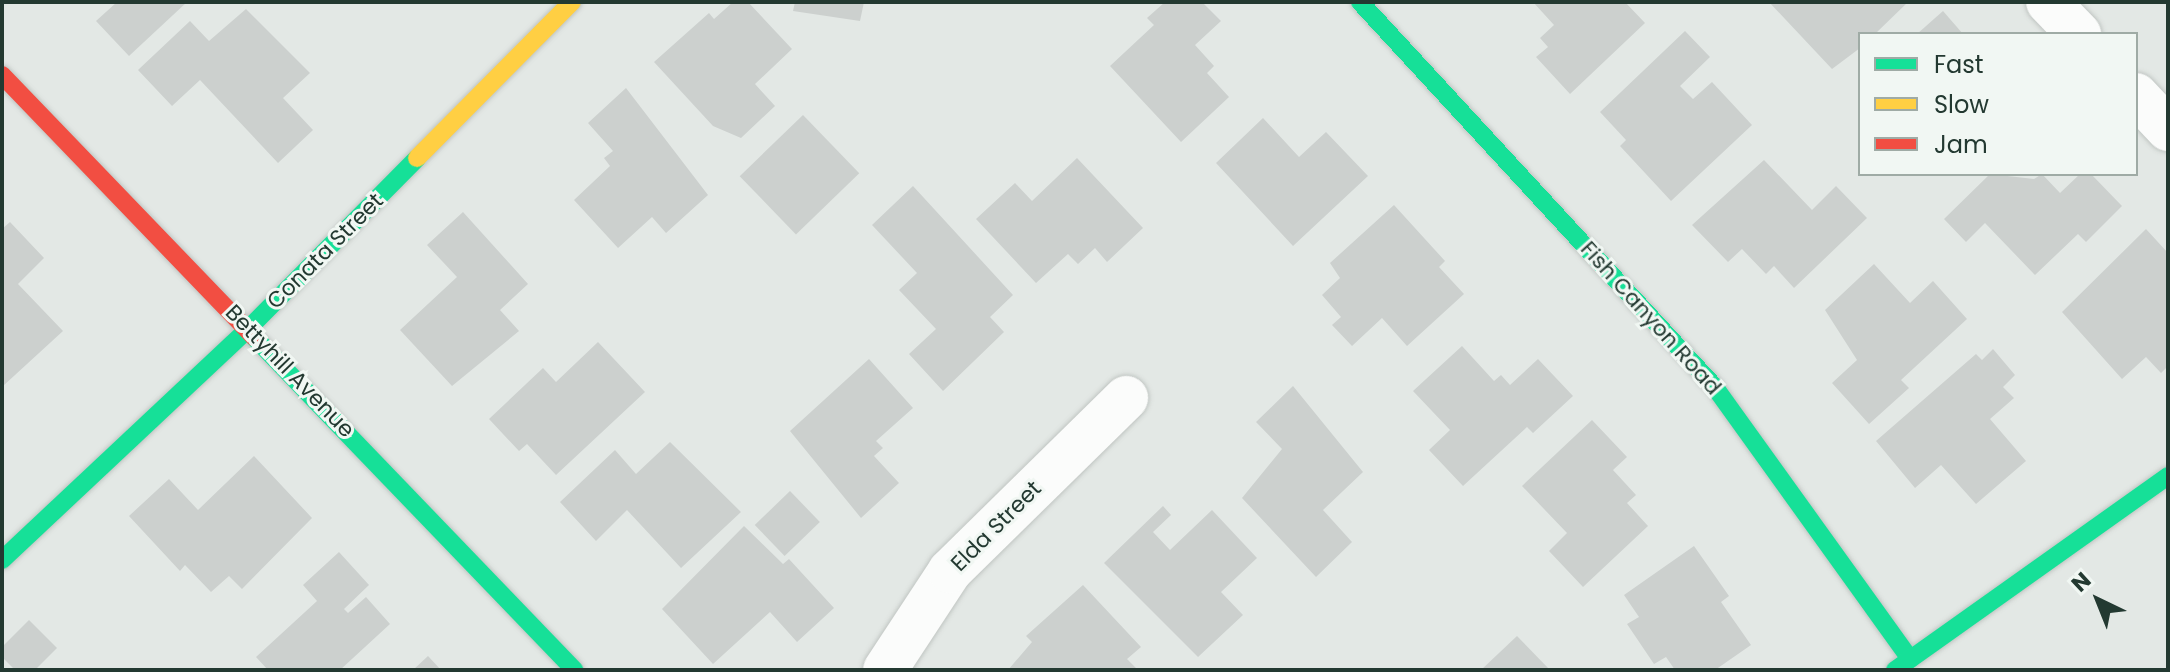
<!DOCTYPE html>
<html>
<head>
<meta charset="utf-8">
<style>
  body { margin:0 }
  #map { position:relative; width:2170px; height:672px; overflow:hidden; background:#e3e8e5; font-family:Poppins,sans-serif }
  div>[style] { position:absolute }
  .building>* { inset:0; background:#ccd0ce; transform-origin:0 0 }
  .roads { filter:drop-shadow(0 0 2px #c0c5c2) drop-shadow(0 0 2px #c0c5c2) }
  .street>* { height:44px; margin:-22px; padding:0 22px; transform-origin:22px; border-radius:22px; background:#fbfcfb }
  .fast>* { height:18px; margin:-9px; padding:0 9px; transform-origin:9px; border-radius:9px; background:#16e098 }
  .slow>* { height:18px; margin:-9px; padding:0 9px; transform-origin:9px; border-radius:9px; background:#ffcf43 }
  .jam>* { height:18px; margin:-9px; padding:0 9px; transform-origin:9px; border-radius:9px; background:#f24e42 }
  span { translate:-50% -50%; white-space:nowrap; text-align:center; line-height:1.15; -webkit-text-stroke:6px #f1f7f3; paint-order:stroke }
  .street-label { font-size:22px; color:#233931 }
  .frame { position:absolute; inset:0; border:4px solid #233931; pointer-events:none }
  .legend { position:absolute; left:1858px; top:32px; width:280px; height:144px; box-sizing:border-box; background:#f1f7f3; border:2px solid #9faba5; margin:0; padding:10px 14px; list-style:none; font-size:24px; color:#233931 }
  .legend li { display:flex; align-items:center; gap:16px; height:40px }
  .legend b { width:40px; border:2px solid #9faba5 }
  .north { position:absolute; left:2058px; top:560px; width:80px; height:80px; -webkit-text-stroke:6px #f1f7f3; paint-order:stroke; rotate:317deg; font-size:22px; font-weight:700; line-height:32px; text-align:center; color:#233931 }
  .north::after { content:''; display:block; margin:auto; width:28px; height:36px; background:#233931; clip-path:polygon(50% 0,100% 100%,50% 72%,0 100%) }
</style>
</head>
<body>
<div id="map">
  <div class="building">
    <i style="clip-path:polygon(117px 2px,187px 2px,129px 56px,96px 21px)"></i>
    <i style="clip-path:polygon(733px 2px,748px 2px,792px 49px,755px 84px,775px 106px,741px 138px,713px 126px,654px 62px,709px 13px,714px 19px)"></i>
    <i style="clip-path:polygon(795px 2px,864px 2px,860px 21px,793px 11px)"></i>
    <i style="clip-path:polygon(1165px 2px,1202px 2px,1221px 21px,1195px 45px,1214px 66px,1207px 73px,1229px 97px,1181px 142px,1110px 66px,1154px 25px,1147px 18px)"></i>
    <i style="clip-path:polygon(1533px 2px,1625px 2px,1645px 23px,1570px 94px,1536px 57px,1548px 47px,1540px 38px,1554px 25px)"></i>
    <i style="clip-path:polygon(1769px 2px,1908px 2px,1875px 34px,1860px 34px,1860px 48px,1832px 69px)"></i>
    <i style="clip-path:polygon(246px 9px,310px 73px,283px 98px,313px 130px,278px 163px,200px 80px,172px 106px,138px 70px,190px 21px,209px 41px)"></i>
    <i style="clip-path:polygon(1943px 11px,1963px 34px,1917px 34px)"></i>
    <i style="clip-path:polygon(1685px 31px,1710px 57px,1680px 86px,1693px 99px,1712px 82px,1752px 125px,1671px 201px,1620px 146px,1626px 140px,1600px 112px)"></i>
    <i style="clip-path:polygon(626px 88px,708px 195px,666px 233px,652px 217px,618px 248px,574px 200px,610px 166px,604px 158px,613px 151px,588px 123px)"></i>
    <i style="left:803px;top:115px;width:81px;height:88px;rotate:46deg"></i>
    <i style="clip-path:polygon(1263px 118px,1299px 157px,1326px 132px,1368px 176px,1293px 246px,1216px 163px)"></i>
    <i style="clip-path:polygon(1077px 158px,1143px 228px,1107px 262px,1095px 248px,1078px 264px,1068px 254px,1036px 283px,976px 219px,1015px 183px,1032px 201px)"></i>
    <i style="clip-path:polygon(1764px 160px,1812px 210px,1836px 186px,1867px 218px,1794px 288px,1774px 266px,1766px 274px,1742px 249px,1728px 262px,1692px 225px)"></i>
    <i style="clip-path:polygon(1990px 174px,2034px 179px,2042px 174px,2060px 193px,2080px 174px,2091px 174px,2122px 206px,2086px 242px,2078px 234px,2035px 275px,1985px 223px,1966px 242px,1944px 219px)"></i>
    <i style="clip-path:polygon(913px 186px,1013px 295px,990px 317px,1004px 332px,943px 391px,909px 354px,936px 329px,899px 290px,917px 273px,872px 225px)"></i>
    <i style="clip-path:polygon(1394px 205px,1445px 261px,1439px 267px,1464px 294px,1407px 346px,1382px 318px,1352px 346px,1332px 325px,1341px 317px,1322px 295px,1340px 278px,1330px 263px)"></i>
    <i style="clip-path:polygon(463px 212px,528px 284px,500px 310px,519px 331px,452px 386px,400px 330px,457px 277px,427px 245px)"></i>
    <i style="clip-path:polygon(10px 222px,44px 258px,18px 284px,63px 331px,3px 386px,2px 229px)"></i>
    <i style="clip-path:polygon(2146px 229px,2168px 253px,2168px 366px,2161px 373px,2146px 357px,2122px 379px,2062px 312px)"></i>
    <i style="clip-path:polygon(1874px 264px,1910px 303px,1933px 281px,1967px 319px,1901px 380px,1909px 388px,1869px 424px,1832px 383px,1857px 360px,1825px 310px)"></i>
    <i style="clip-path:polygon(598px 342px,645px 392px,556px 475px,527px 444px,519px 451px,489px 419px,543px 368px,556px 382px)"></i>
    <i style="clip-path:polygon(1462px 346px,1494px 381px,1501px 375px,1510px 385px,1538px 359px,1573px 396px,1533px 433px,1527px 427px,1463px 486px,1429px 450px,1450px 430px,1413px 391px)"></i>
    <i style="clip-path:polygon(1993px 349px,2015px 375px,2003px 387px,2014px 398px,1990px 419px,2026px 461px,1976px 504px,1941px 465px,1915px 488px,1876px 441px,1976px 354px,1982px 360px)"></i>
    <i style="clip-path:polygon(869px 359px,913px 408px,876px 441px,883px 448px,874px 456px,899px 483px,861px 518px,790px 431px)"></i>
    <i style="clip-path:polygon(1293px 386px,1363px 472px,1323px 510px,1352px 542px,1316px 577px,1242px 498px,1282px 449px,1256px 422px)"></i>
    <i style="clip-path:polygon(1592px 420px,1627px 457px,1613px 470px,1636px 495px,1627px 503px,1648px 526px,1583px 587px,1549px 551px,1567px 533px,1522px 486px)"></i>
    <i style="clip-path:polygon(670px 442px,741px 512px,681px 568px,627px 510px,596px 541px,560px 502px,615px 450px,636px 474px)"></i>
    <i style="clip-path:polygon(254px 456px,312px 518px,242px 589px,229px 576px,211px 592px,185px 565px,180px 571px,129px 516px,169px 479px,198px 510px)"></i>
    <i style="left:790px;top:491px;width:43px;height:49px;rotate:46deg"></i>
    <i style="clip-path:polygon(1163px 506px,1171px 515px,1153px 532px,1170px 550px,1212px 510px,1257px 558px,1221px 592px,1243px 615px,1198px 657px,1104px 563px)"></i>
    <i style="clip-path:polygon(744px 526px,783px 564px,789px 559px,834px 608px,797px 642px,770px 612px,713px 664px,662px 609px)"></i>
    <i style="clip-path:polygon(1694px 546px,1729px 596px,1721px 602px,1751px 645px,1715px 670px,1675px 670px,1666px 657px,1654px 664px,1627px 624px,1639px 617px,1624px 595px)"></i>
    <i style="clip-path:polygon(339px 552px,369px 585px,344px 609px,348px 613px,366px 597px,390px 624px,340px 670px,268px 670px,256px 657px,317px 601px,303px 585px)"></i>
    <i style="clip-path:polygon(1083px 585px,1141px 647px,1127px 659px,1138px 670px,1008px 670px,1032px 642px,1026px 636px)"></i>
    <i style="clip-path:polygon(29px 620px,57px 648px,35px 670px,15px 670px,2px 657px,2px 647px)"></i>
    <i style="clip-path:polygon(1517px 636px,1550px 670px,1481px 670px)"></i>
    <i style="clip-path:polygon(428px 656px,441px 670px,413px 670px)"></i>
  </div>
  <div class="roads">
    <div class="street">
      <i style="left:2048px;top:2px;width:45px;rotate:45.9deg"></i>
      <i style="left:2136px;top:95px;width:47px;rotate:46.7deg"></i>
      <i style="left:885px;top:670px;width:118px;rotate:-56.7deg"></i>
      <i style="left:950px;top:571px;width:247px;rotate:-44.5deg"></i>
    </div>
    <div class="fast">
      <i style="left:1360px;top:2px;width:522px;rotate:47.33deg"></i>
      <i style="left:1714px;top:386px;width:336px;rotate:54.3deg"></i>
      <i style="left:254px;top:337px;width:462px;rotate:46.1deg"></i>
      <i style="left:2px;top:560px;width:340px;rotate:-43.2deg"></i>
      <i style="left:250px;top:327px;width:238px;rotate:-45.3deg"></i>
      <i style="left:1895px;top:670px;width:335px;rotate:-35.4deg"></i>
    </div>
    <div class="slow">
      <i style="left:417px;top:158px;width:220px;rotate:-45.2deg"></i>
    </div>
    <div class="jam">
      <i style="left:2px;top:75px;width:364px;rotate:46.1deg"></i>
    </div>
  </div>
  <div class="street-label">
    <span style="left:325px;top:251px;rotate:-45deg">Conata Street</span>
    <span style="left:1651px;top:318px;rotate:48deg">Fish Canyon Road</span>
    <span style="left:290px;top:371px;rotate:46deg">Bettyhill Avenue</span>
    <span style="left:996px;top:526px;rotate:-45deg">Elda Street</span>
  </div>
  <div class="frame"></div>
  <ul class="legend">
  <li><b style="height:10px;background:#16e098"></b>Fast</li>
  <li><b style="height:10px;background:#ffcf43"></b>Slow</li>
  <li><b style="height:10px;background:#f24e42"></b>Jam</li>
  </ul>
  <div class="north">N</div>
</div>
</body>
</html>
